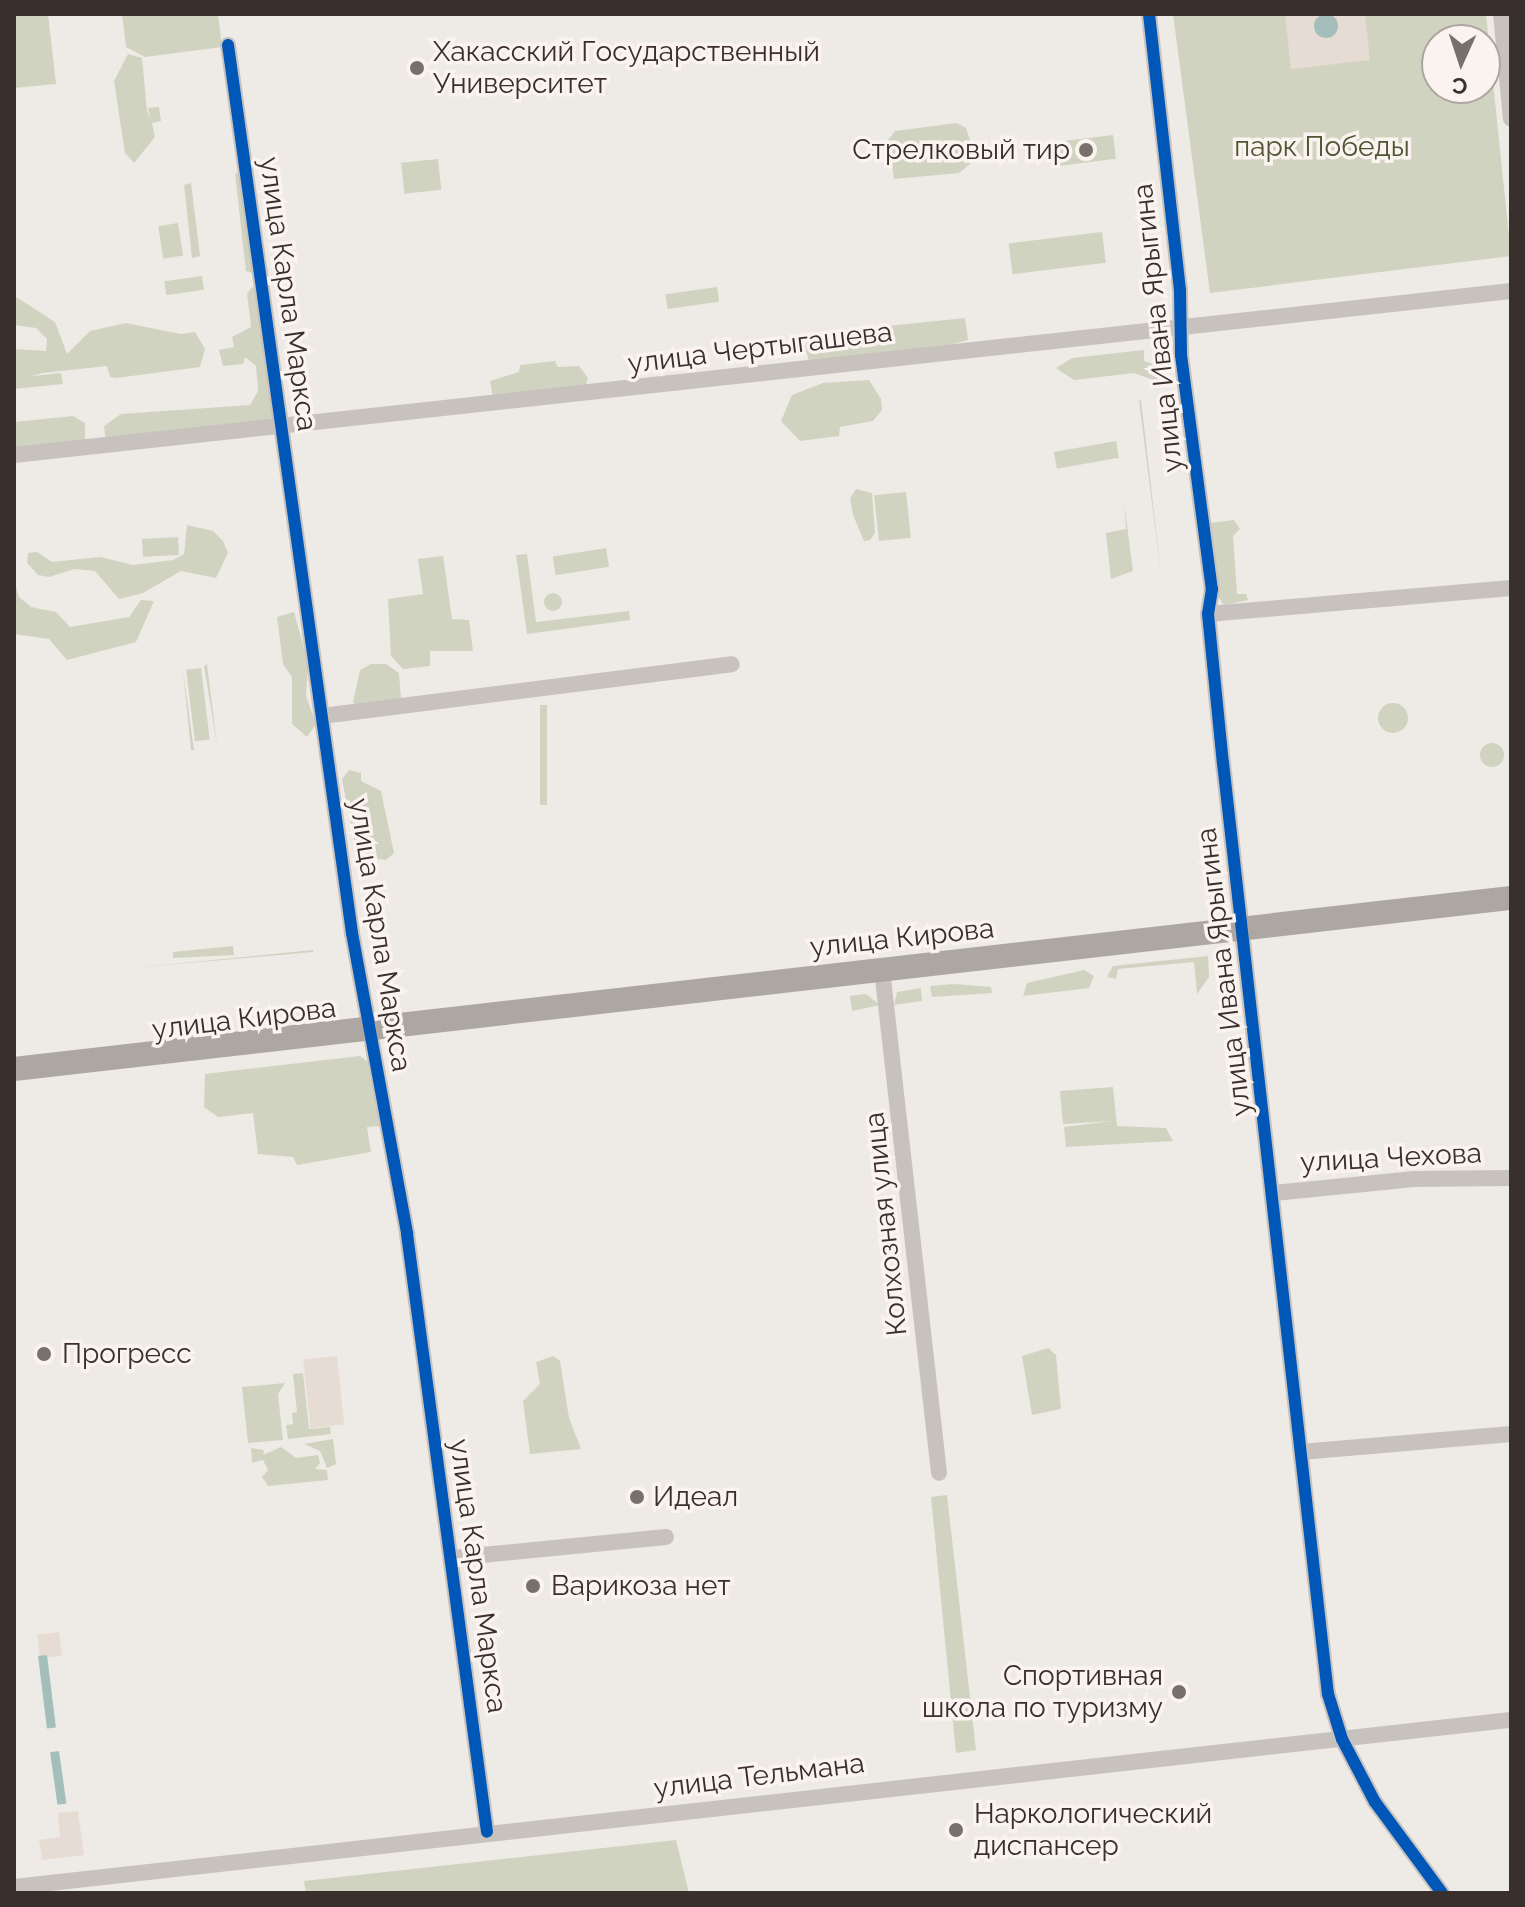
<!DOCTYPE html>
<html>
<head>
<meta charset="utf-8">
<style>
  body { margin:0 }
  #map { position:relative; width:1525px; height:1907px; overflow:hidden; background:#eeeae6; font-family:Raleway,sans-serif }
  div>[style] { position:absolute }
  .green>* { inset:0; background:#d1d3c1; transform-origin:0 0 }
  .round { border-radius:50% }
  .plaza>* { inset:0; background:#e7dcd4; transform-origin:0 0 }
  .water>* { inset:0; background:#a4bfbb; transform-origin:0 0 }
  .minor>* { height:16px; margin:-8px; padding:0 8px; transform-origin:8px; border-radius:8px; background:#c8c2bf }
  .primary>* { height:24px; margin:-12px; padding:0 12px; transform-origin:12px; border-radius:12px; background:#ada7a4 }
  .cycleway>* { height:12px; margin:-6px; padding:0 6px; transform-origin:6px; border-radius:6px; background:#0057b8 }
  .dots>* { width:22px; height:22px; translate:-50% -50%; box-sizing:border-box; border:4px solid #faf3ef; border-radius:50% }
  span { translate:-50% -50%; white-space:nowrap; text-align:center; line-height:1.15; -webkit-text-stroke:7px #faf3ef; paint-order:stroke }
  .poi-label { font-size:28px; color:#392f2c }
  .left { translate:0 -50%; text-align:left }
  .right { translate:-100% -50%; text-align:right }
  .park-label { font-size:28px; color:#4d5532 }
  .street-label { font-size:28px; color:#392f2c }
  .frame { position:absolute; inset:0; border:16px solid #392f2c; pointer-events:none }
  .north { position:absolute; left:1421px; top:24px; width:80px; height:80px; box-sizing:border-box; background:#faf3ef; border:2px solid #ada5a1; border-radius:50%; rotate:183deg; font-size:22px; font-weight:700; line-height:32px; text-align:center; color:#392f2c }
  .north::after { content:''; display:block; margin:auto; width:28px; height:36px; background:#78706d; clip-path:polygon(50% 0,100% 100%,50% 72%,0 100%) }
</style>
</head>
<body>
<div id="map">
  <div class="green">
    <i style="clip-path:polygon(14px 14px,48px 14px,56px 84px,14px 88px)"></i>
    <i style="clip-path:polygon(122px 14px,218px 14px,222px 47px,145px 57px,126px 47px)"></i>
    <i style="clip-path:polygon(evenodd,1173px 14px,1486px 14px,1511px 256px,1210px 293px,1173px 14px,1437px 40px,1485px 40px,1485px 88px,1437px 88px,1437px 40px)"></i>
    <i style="clip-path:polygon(128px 54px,142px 58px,147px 111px,151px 120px,148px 108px,159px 107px,161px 121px,152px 123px,155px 137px,134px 163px,125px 153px,114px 81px)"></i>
    <i style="clip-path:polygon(957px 123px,966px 128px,973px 149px,970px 164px,959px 173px,894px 179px,888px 140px,895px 131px)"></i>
    <i style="left:1113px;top:135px;width:24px;height:58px;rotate:83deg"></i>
    <i style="left:438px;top:159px;width:31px;height:37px;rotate:84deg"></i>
    <i style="clip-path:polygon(235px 173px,240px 174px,253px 273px,246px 271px)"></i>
    <i style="clip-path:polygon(191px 183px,200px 256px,192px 258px,184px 185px)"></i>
    <i style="left:178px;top:223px;width:33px;height:20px;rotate:81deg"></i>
    <i style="left:1102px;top:232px;width:31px;height:94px;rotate:83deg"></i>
    <i style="left:202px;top:276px;width:14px;height:38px;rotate:82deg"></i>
    <i style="clip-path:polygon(252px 287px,259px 289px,276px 424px,106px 442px,104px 426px,121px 414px,250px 405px,258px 391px,256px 366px,245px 357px,243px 364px,223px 366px,219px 350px,234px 347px,232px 337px,251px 327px,247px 294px)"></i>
    <i style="left:717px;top:287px;width:15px;height:52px;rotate:82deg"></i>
    <i style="clip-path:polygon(16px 297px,55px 322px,67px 354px,90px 331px,126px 323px,181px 334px,195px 332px,205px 349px,200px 367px,116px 378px,110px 377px,107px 366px,42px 373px,32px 376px,61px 373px,63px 384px,14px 389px,14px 349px,46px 351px,47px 339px,36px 328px,14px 325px)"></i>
    <i style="clip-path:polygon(965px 318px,968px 340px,938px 348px,809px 361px,805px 347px,810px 334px)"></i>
    <i style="clip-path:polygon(1144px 350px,1144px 361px,1166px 368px,1166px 377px,1156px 381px,1134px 373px,1074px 380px,1056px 368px,1072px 358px)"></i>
    <i style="clip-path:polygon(555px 361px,558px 367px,579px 366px,588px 378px,585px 387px,494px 401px,490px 381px,519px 372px,520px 365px)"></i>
    <i style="clip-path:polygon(869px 380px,881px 399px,882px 410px,873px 421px,840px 427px,839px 436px,800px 441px,781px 421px,792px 395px,823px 383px)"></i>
    <i style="clip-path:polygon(1141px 400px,1162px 581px,1139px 401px)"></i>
    <i style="clip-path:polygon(73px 416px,85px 423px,85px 440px,14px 451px,14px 422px)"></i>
    <i style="left:1116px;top:441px;width:17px;height:63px;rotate:80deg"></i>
    <i style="clip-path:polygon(856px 489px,872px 493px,875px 533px,870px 540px,864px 541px,853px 515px,850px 498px)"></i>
    <i style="left:906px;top:492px;width:46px;height:32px;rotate:84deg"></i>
    <i style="clip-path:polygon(1124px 503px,1133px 571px,1111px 579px,1106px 533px,1126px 529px)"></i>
    <i style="clip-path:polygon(1234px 520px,1240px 529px,1233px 536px,1237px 594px,1246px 594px,1248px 600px,1224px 605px,1218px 596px,1210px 523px)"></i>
    <i style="clip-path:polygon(187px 525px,213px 531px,223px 541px,228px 553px,216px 578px,181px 571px,143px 593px,119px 599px,95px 571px,74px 569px,49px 577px,38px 575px,27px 563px,28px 553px,37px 552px,52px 562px,100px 557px,133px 565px,173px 560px,184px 554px)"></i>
    <i style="left:178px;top:537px;width:18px;height:36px;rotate:87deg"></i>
    <i style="left:606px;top:548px;width:19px;height:54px;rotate:81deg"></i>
    <i style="clip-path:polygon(527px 554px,536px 622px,629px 611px,630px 620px,527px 634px,516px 555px)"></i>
    <i style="clip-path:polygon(443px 556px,452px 619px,469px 620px,473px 651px,430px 651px,430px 666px,403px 669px,391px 656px,388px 599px,423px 594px,418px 559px)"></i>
    <i style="clip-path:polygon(14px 580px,19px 597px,31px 607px,56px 612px,70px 627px,129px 617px,141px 600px,154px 601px,136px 642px,67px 660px,49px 639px,14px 634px)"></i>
    <i class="round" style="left:544px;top:593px;width:18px;height:18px"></i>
    <i style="clip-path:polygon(294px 612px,308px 663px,306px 696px,316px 724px,307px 737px,292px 724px,292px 677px,283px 664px,277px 617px)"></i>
    <i style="clip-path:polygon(207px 664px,217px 745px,204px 666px)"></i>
    <i style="clip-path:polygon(371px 664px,386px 664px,399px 673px,401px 699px,359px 707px,353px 702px,360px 670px)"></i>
    <i style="left:201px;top:668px;width:72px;height:15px;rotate:83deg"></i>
    <i style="clip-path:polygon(183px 671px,194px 750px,191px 750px)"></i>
    <i class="round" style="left:1378px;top:703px;width:30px;height:30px"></i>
    <i style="left:540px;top:705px;width:7px;height:100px"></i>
    <i class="round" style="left:1480px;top:743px;width:24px;height:24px"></i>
    <i style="clip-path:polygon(349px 770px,361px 773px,361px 781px,381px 791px,394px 853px,386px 860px,370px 858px,355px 845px,342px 779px)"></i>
    <i style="clip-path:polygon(233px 946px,234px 955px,173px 958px,173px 952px)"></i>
    <i style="clip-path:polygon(313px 950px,313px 952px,133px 968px)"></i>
    <i style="clip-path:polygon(1208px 956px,1209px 977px,1197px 994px,1194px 962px,1118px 969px,1116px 979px,1107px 977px,1113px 966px)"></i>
    <i style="clip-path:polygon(1084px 970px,1094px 976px,1089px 988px,1023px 996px,1027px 983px)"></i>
    <i style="clip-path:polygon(954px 984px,991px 987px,992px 993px,932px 997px,930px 986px)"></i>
    <i style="clip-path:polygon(921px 988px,922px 1001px,894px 1005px,897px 992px)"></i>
    <i style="clip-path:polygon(866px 994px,880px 1005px,852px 1011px,850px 996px)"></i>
    <i style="clip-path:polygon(360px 1056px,367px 1061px,381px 1126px,367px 1127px,371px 1152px,297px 1165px,293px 1157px,258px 1154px,253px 1113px,218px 1117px,204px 1107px,205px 1074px)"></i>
    <i style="clip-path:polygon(1113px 1087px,1117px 1126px,1166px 1128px,1173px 1141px,1066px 1147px,1064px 1127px,1112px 1121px,1063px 1124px,1060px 1091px)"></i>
    <i style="clip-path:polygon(1048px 1348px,1056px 1355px,1061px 1409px,1032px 1415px,1022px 1356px)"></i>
    <i style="clip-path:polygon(553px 1356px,560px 1361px,569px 1418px,581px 1449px,530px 1454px,523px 1401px,540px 1384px,536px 1362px)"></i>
    <i style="clip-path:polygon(303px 1373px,309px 1429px,330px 1427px,331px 1434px,288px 1439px,286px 1425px,293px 1424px,292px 1413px,297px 1412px,293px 1374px)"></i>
    <i style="clip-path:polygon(285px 1383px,278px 1394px,283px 1440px,248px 1443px,242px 1387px)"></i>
    <i style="clip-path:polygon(333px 1439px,336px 1464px,327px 1468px,320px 1451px,304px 1444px)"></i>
    <i style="clip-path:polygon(281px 1447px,296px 1458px,318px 1455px,320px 1463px,315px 1469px,327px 1470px,328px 1480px,268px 1486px,262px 1477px,268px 1470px,263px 1460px,252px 1463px,251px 1448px,264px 1450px,263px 1455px)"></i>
    <i style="clip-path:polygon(947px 1495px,976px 1750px,956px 1753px,931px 1497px)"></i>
    <i style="clip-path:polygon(676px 1840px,689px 1893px,306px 1893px,304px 1881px)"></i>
  </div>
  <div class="plaza">
    <i style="clip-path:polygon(1285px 14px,1365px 14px,1370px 60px,1291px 69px)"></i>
    <i style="left:337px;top:1356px;width:69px;height:34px;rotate:84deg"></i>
    <i style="left:59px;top:1632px;width:24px;height:22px;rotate:83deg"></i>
    <i style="clip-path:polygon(78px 1811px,84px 1855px,42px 1860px,39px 1840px,60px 1837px,58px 1813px)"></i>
  </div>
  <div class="water">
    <i class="round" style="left:1314px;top:14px;width:24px;height:24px"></i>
    <i style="left:47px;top:1655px;width:73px;height:9px;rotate:83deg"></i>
    <i style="left:59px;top:1751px;width:53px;height:9px;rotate:82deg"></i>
  </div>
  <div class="minor">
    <i style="left:1149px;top:14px;width:278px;rotate:83.6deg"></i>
    <i style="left:1180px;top:290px;width:65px;rotate:89.1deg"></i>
    <i style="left:1181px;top:355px;width:236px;rotate:82.5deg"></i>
    <i style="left:1212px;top:589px;width:25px;rotate:99deg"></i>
    <i style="left:1208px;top:614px;width:150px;rotate:84.3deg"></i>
    <i style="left:1223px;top:763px;width:937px;rotate:83.57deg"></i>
    <i style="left:1328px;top:1694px;width:47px;rotate:72.7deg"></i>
    <i style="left:1342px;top:1739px;width:71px;rotate:62.4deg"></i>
    <i style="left:1375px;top:1802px;width:113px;rotate:53.6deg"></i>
    <i style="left:1501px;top:14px;width:105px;rotate:84.6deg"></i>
    <i style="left:228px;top:45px;width:897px;rotate:82.05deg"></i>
    <i style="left:352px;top:933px;width:306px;rotate:79.6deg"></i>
    <i style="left:407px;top:1234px;width:603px;rotate:82.38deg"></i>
    <i style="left:14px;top:455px;width:1506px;rotate:-6.25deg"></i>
    <i style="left:1208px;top:614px;width:304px;rotate:-4.9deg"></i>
    <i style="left:322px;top:716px;width:413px;rotate:-7.2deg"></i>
    <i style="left:882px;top:970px;width:506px;rotate:83.53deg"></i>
    <i style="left:1274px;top:1193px;width:141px;rotate:-5.7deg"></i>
    <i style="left:1414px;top:1179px;width:97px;rotate:-0.6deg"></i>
    <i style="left:1301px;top:1452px;width:211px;rotate:-4.9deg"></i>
    <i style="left:452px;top:1558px;width:215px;rotate:-5.6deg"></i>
    <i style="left:14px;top:1887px;width:1506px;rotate:-6.37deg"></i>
  </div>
  <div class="primary">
    <i style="left:14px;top:1069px;width:1507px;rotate:-6.52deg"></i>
  </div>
  <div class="cycleway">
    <i style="left:1149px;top:14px;width:278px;rotate:83.6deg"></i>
    <i style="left:1180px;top:290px;width:65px;rotate:89.1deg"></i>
    <i style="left:1181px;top:355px;width:236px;rotate:82.5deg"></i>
    <i style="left:1212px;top:589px;width:25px;rotate:99deg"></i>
    <i style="left:1208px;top:614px;width:150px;rotate:84.3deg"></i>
    <i style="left:1223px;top:763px;width:937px;rotate:83.57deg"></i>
    <i style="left:1328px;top:1694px;width:47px;rotate:72.7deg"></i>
    <i style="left:1342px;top:1739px;width:71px;rotate:62.4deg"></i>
    <i style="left:1375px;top:1802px;width:113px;rotate:53.6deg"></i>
    <i style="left:228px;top:45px;width:897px;rotate:82.05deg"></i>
    <i style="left:352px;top:933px;width:306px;rotate:79.6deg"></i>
    <i style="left:407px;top:1234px;width:603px;rotate:82.38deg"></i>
  </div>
  <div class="dots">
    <i style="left:417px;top:68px;background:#78706d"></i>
    <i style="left:1086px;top:150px;background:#78706d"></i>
    <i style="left:44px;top:1354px;background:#78706d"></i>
    <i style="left:637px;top:1497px;background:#78706d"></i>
    <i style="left:533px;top:1586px;background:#78706d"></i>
    <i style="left:1179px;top:1692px;background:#78706d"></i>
    <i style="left:956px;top:1830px;background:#78706d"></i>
  </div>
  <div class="poi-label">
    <span class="left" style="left:433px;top:68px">Хакасский Государственный<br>Университет</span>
    <span class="right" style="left:1070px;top:150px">Стрелковый тир</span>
    <span class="left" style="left:62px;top:1354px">Прогресс</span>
    <span class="left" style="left:653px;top:1497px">Идеал</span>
    <span class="left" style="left:551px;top:1586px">Варикоза нет</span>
    <span class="right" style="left:1163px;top:1692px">Спортивная<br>школа по туризму</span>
    <span class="left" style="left:974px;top:1830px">Наркологический<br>диспансер</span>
  </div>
  <div class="park-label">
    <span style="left:1322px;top:147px">парк Победы</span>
  </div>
  <div class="street-label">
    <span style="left:288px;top:294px;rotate:82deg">улица Карла Маркса</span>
    <span style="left:1158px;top:328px;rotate:-96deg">улица Ивана Ярыгина</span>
    <span style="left:760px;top:348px;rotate:-7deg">улица Чертыгашева</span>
    <span style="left:380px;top:935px;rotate:81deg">улица Карла Маркса</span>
    <span style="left:902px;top:938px;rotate:-6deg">улица Кирова</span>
    <span style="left:1224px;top:972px;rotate:-97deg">улица Ивана Ярыгина</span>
    <span style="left:244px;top:1019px;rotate:-7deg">улица Кирова</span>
    <span style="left:1391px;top:1158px;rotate:-3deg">улица Чехова</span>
    <span style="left:886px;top:1224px;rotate:-96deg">Колхозная улица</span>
    <span style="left:478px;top:1576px;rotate:82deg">улица Карла Маркса</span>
    <span style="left:759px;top:1776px;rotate:-7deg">улица Тельмана</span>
  </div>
  <div class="frame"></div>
  <div class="north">С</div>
</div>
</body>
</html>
